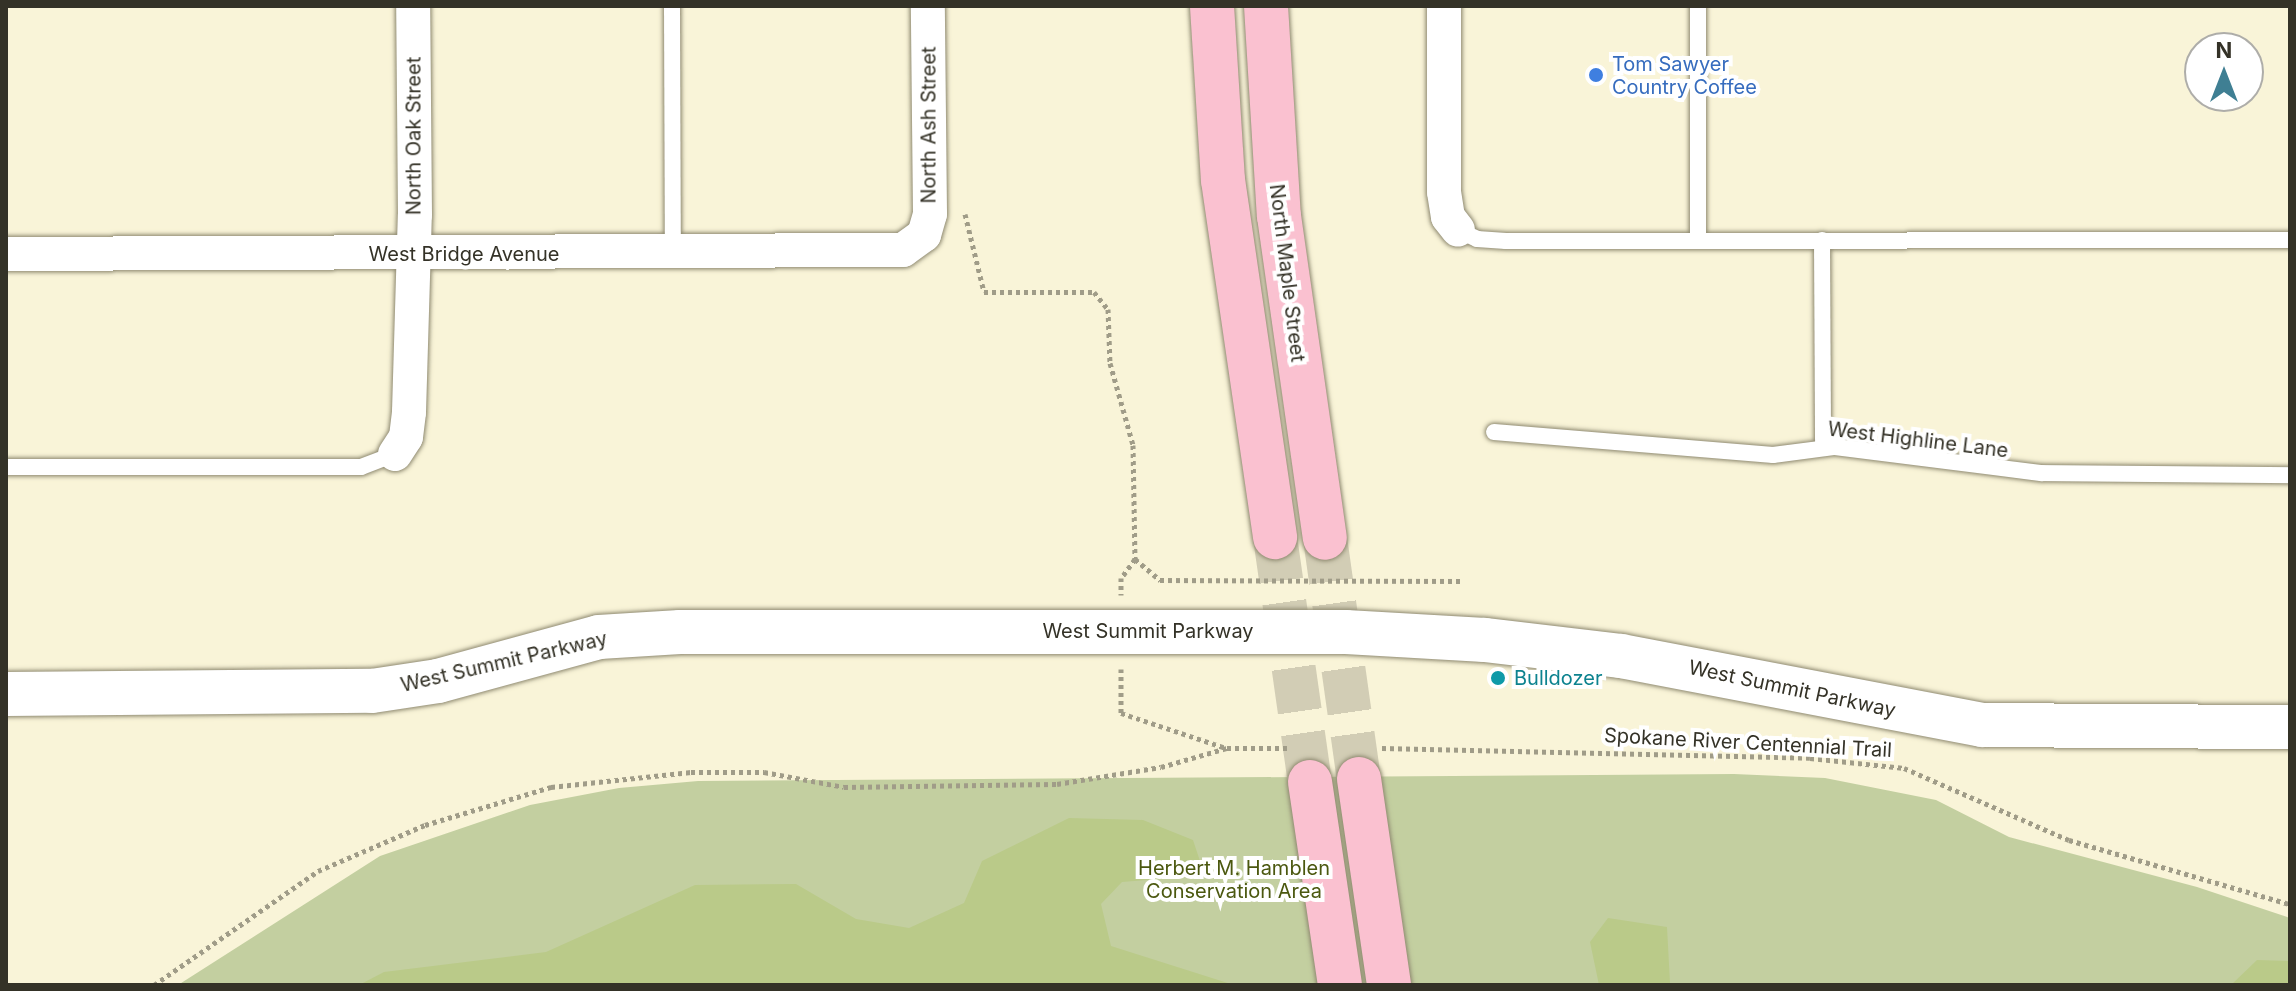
<!DOCTYPE html>
<html>
<head>
<meta charset="utf-8">
<style>
  body { margin:0 }
  #map { position:relative; width:2296px; height:991px; overflow:hidden; background:#f9f4d8; font-family:Inter,sans-serif }
  div>[style] { position:absolute }
  .green>* { inset:0; background:#c3cfa0 }
  .forest>* { inset:0; background:#baca89 }
  .secondary-tunnel>* { height:44px; margin-top:-22px; transform-origin:0; background:repeating-linear-gradient(90deg,#d2cdb5 0 44px,transparent 0 66px) }
  .path>* { height:5px; margin-top:-2.5px; transform-origin:0; background:repeating-linear-gradient(90deg,#a09c88 0 4px,transparent 0 8px) }
  .roads { filter:drop-shadow(0 0 2px #8f8a71) drop-shadow(0 0 2px #8f8a71) }
  .lane>* { height:16px; margin:-8px; padding:0 8px; transform-origin:8px; border-radius:8px; background:#fff }
  .street>* { height:34px; margin:-17px; padding:0 17px; transform-origin:17px; border-radius:17px; background:#fff }
  .secondary>* { height:44px; margin:-22px; padding:0 22px; transform-origin:22px; border-radius:22px; background:#fff }
  .primary>* { height:44px; margin:-22px; padding:0 22px; transform-origin:22px; border-radius:22px; background:#fac1d0 }
  .dots>* { width:22px; height:22px; translate:-50% -50%; box-sizing:border-box; border:4px solid #fff; border-radius:50% }
  span { translate:-50% -50%; white-space:nowrap; text-align:center; line-height:1.15; -webkit-text-stroke:8px #fff; paint-order:stroke }
  .shop-label { font-size:20px; color:#366cbe }
  .left { translate:0 -50%; text-align:left }
  .street-label { font-size:20px; color:#343227 }
  .culture-label { font-size:20px; color:#0d838f }
  .park-label { font-size:20px; color:#4b580f }
  .frame { position:absolute; inset:0; border:8px solid #343227; pointer-events:none }
  .north { position:absolute; left:2184px; top:32px; width:80px; height:80px; box-sizing:border-box; background:#fff; border:2px solid #aeada9; border-radius:50%; rotate:0deg; font-size:22px; font-weight:700; line-height:32px; text-align:center; color:#343227 }
  .north::after { content:''; display:block; margin:auto; width:28px; height:36px; background:#3f7f93; clip-path:polygon(50% 0,100% 100%,50% 72%,0 100%) }
</style>
</head>
<body>
<div id="map">
  <div class="green">
    <i style="clip-path:polygon(1734px 774px,1825px 778px,1936px 800px,2009px 837px,2197px 887px,2290px 918px,2290px 985px,178px 985px,380px 856px,530px 805px,619px 788px,698px 781px)"></i>
  </div>
  <div class="forest">
    <i style="clip-path:polygon(1069px 818px,1143px 820px,1193px 840px,1200px 861px,1184px 877px,1122px 882px,1101px 904px,1111px 946px,1234px 985px,359px 985px,384px 972px,546px 952px,695px 885px,796px 884px,856px 919px,909px 928px,964px 903px,982px 861px)"></i>
    <i style="clip-path:polygon(1608px 918px,1667px 927px,1670px 983px,1701px 985px,1599px 985px,1590px 942px)"></i>
    <i style="clip-path:polygon(2257px 960px,2290px 961px,2290px 985px,2231px 985px)"></i>
  </div>
  <div class="secondary-tunnel">
    <i style="left:1275px;top:537px;width:247px;rotate:81.9deg"></i>
    <i style="left:1325px;top:538px;width:243px;rotate:82deg"></i>
  </div>
  <div class="path">
    <i style="left:965px;top:214px;width:80px;rotate:76.3deg"></i>
    <i style="left:984px;top:292px;width:110px"></i>
    <i style="left:1094px;top:292px;width:22px;rotate:51deg"></i>
    <i style="left:1108px;top:309px;width:54px;rotate:87.9deg"></i>
    <i style="left:1110px;top:363px;width:85px;rotate:74.3deg"></i>
    <i style="left:1133px;top:445px;width:114px;rotate:89deg"></i>
    <i style="left:1135px;top:559px;width:24px;rotate:126deg"></i>
    <i style="left:1121px;top:578px;width:17px;rotate:90deg"></i>
    <i style="left:1135px;top:559px;width:33px;rotate:40deg"></i>
    <i style="left:1160px;top:580px;width:303px;rotate:0.2deg"></i>
    <i style="left:1121px;top:669px;width:44px;rotate:90deg"></i>
    <i style="left:1121px;top:713px;width:111px;rotate:18.4deg"></i>
    <i style="left:1382px;top:748px;width:428px;rotate:1.3deg"></i>
    <i style="left:1810px;top:758px;width:95px;rotate:6.1deg"></i>
    <i style="left:1904px;top:768px;width:180px;rotate:23.6deg"></i>
    <i style="left:2069px;top:840px;width:230px;rotate:16.2deg"></i>
    <i style="left:154px;top:985px;width:200px;rotate:-34.8deg"></i>
    <i style="left:318px;top:871px;width:116px;rotate:-23.3deg"></i>
    <i style="left:425px;top:825px;width:132px;rotate:-16.8deg"></i>
    <i style="left:551px;top:787px;width:141px;rotate:-6.1deg"></i>
    <i style="left:691px;top:772px;width:73px"></i>
    <i style="left:764px;top:772px;width:81px;rotate:10.6deg"></i>
    <i style="left:844px;top:787px;width:213px;rotate:-0.8deg"></i>
    <i style="left:1057px;top:784px;width:105px;rotate:-9.3deg"></i>
    <i style="left:1161px;top:767px;width:69px;rotate:-16.1deg"></i>
    <i style="left:1227px;top:748px;width:61px"></i>
  </div>
  <div class="roads">
    <div class="lane">
      <i style="left:672px;top:6px;width:248px;rotate:89.8deg"></i>
      <i style="left:1698px;top:6px;width:234px;rotate:90deg"></i>
      <i style="left:1458px;top:230px;width:21px;rotate:25deg"></i>
      <i style="left:1477px;top:239px;width:29px;rotate:4deg"></i>
      <i style="left:1506px;top:241px;width:784px;rotate:-0.07deg"></i>
      <i style="left:1822px;top:240px;width:207px;rotate:89.7deg"></i>
      <i style="left:1494px;top:432px;width:280px;rotate:4.7deg"></i>
      <i style="left:1773px;top:455px;width:63px;rotate:-7.4deg"></i>
      <i style="left:1835px;top:447px;width:209px;rotate:7.2deg"></i>
      <i style="left:2042px;top:473px;width:248px;rotate:0.5deg"></i>
      <i style="left:6px;top:467px;width:355px"></i>
      <i style="left:361px;top:467px;width:36px;rotate:-21deg"></i>
    </div>
    <div class="street">
      <i style="left:1444px;top:6px;width:186px;rotate:90deg"></i>
      <i style="left:1444px;top:192px;width:25px;rotate:81deg"></i>
      <i style="left:1448px;top:217px;width:16px;rotate:52deg"></i>
      <i style="left:6px;top:254px;width:897px;rotate:-0.26deg"></i>
      <i style="left:903px;top:250px;width:26px;rotate:-36deg"></i>
      <i style="left:924px;top:235px;width:22px;rotate:-74deg"></i>
      <i style="left:930px;top:214px;width:208px;rotate:-90.6deg"></i>
      <i style="left:395px;top:454px;width:20px;rotate:-57deg"></i>
      <i style="left:406px;top:437px;width:25px;rotate:-83deg"></i>
      <i style="left:409px;top:412px;width:197px;rotate:-88.3deg"></i>
      <i style="left:415px;top:215px;width:209px;rotate:-90.5deg"></i>
    </div>
    <div class="secondary">
      <i style="left:6px;top:694px;width:366px;rotate:-0.5deg"></i>
      <i style="left:372px;top:691px;width:67px;rotate:-8.6deg"></i>
      <i style="left:438px;top:681px;width:167px;rotate:-15.3deg"></i>
      <i style="left:599px;top:637px;width:81px;rotate:-3.5deg"></i>
      <i style="left:680px;top:632px;width:666px"></i>
      <i style="left:1346px;top:632px;width:139px;rotate:3.3deg"></i>
      <i style="left:1485px;top:640px;width:137px;rotate:6.7deg"></i>
      <i style="left:1621px;top:656px;width:368px;rotate:10.8deg"></i>
      <i style="left:1982px;top:725px;width:308px;rotate:0.4deg"></i>
    </div>
    <div class="primary">
      <i style="left:1212px;top:6px;width:174px;rotate:86.4deg"></i>
      <i style="left:1223px;top:180px;width:361px;rotate:81.7deg"></i>
      <i style="left:1266px;top:6px;width:210px;rotate:86.5deg"></i>
      <i style="left:1279px;top:216px;width:325px;rotate:81.9deg"></i>
      <i style="left:1359px;top:779px;width:208px;rotate:81.7deg"></i>
      <i style="left:1310px;top:782px;width:205px;rotate:81.6deg"></i>
    </div>
  </div>
  <div class="dots">
    <i style="left:1596px;top:75px;background:#3f7fe0"></i>
    <i style="left:1498px;top:678px;background:#0f9aa8"></i>
  </div>
  <div class="shop-label">
    <span class="left" style="left:1612px;top:76px">Tom Sawyer<br>Country Coffee</span>
  </div>
  <div class="street-label">
    <span style="left:929px;top:125px;rotate:-90deg">North Ash Street</span>
    <span style="left:414px;top:136px;rotate:-90deg">North Oak Street</span>
    <span style="left:464px;top:254px">West Bridge Avenue</span>
    <span style="left:1287px;top:273px;rotate:83deg">North Maple Street</span>
    <span style="left:1918px;top:440px;rotate:7deg">West Highline Lane</span>
    <span style="left:1148px;top:631px">West Summit Parkway</span>
    <span style="left:504px;top:662px;rotate:-13deg">West Summit Parkway</span>
    <span style="left:1792px;top:689px;rotate:12deg">West Summit Parkway</span>
    <span style="left:1748px;top:743px;rotate:3deg">Spokane River Centennial Trail</span>
  </div>
  <div class="culture-label">
    <span class="left" style="left:1514px;top:678px">Bulldozer</span>
  </div>
  <div class="park-label">
    <span style="left:1234px;top:880px">Herbert M. Hamblen<br>Conservation Area</span>
  </div>
  <div class="frame"></div>
  <div class="north">N</div>
</div>
</body>
</html>
